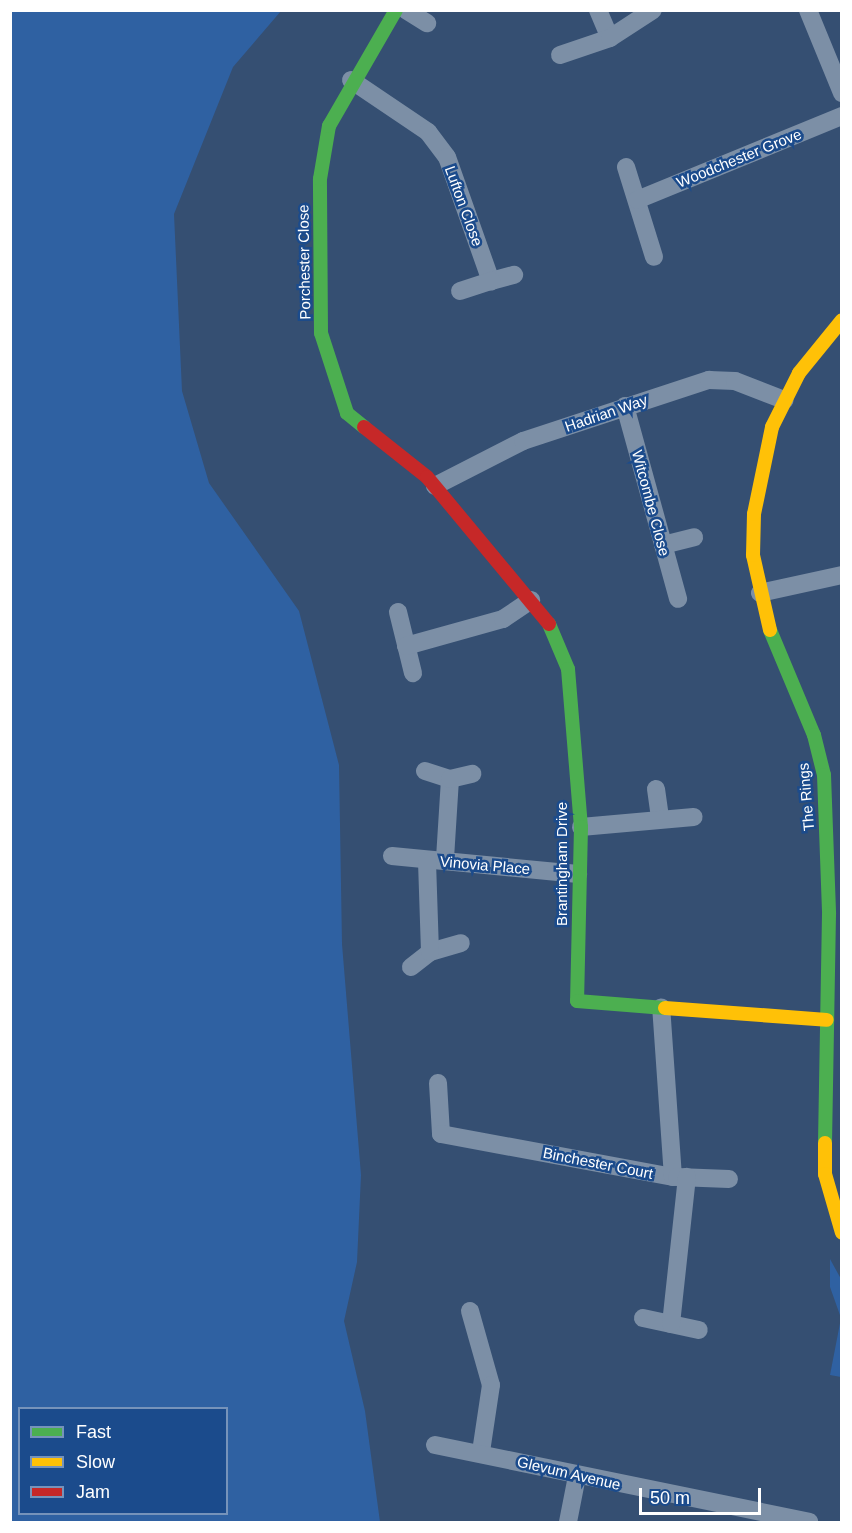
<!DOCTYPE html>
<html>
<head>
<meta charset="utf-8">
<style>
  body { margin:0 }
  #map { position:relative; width:852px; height:1533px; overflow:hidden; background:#354f72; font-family:Arial,sans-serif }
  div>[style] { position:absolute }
  .green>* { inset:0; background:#2f61a2 }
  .street>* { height:18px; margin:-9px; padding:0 9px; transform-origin:9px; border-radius:9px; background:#7c8fa6 }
  .fast>* { height:14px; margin:-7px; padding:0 7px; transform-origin:7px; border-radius:7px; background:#4caf50 }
  .slow>* { height:14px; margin:-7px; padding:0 7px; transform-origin:7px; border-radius:7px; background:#ffc107 }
  .jam>* { height:14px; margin:-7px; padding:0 7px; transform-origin:7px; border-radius:7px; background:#c62828 }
  span { translate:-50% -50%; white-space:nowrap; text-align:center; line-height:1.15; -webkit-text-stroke:5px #1b4b8c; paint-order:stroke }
  .street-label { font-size:15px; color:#fff }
  .frame { position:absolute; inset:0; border:12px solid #fff; pointer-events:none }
  .legend { position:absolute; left:18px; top:1407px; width:210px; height:108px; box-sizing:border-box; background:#1b4b8c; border:2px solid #7693ba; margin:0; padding:8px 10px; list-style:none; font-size:18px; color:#fff }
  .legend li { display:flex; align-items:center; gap:12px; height:30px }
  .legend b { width:30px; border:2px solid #7693ba }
  .scale { position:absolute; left:639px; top:1488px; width:122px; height:27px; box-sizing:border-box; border:3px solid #fff; border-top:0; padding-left:8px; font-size:18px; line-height:21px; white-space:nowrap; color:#fff; -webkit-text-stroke:4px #1b4b8c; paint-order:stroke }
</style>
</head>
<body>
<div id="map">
  <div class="green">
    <i style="clip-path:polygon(evenodd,10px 11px,281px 11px,233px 67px,174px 214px,182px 391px,209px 483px,299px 611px,339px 765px,342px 944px,361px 1175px,357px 1262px,344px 1321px,365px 1411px,380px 1522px,11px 1522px,10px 11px,20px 1408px,226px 1408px,226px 1514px,20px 1514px,20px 1408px)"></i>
    <i style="clip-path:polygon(830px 1259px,841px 1279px,841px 1377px,830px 1375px,841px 1318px,830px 1287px)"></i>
  </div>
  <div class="street">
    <i style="left:406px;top:10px;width:25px;rotate:32deg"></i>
    <i style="left:598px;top:10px;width:30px;rotate:67deg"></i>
    <i style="left:808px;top:10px;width:90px;rotate:67.7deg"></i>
    <i style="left:560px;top:55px;width:53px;rotate:-18.8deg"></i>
    <i style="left:610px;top:38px;width:51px;rotate:-33.1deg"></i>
    <i style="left:351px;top:80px;width:93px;rotate:34deg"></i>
    <i style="left:428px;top:132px;width:31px;rotate:53deg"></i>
    <i style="left:447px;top:157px;width:132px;rotate:70.5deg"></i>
    <i style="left:491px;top:281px;width:24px;rotate:-15deg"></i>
    <i style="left:626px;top:167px;width:94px;rotate:72.7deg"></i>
    <i style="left:637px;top:200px;width:222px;rotate:-22.3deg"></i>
    <i style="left:460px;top:291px;width:33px;rotate:-18deg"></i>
    <i style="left:625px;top:406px;width:200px;rotate:74.6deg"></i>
    <i style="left:435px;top:486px;width:99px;rotate:-27.1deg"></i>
    <i style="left:523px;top:441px;width:196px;rotate:-18.2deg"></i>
    <i style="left:709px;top:380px;width:26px;rotate:2deg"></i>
    <i style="left:735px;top:381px;width:53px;rotate:21.2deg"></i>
    <i style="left:663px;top:545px;width:32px;rotate:-14deg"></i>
    <i style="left:760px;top:593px;width:84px;rotate:-12.4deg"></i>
    <i style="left:398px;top:612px;width:63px;rotate:76.2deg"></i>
    <i style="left:406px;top:646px;width:101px;rotate:-15.6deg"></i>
    <i style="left:503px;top:619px;width:34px;rotate:-34deg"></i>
    <i style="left:425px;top:771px;width:26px;rotate:18deg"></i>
    <i style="left:450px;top:779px;width:80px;rotate:93.6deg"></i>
    <i style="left:450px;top:779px;width:23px;rotate:-13deg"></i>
    <i style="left:656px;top:789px;width:29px;rotate:82deg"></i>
    <i style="left:581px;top:827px;width:113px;rotate:-5.1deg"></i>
    <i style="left:392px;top:856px;width:187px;rotate:5.5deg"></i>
    <i style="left:430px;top:952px;width:32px;rotate:-16deg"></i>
    <i style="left:411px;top:967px;width:24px;rotate:-38deg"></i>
    <i style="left:430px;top:952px;width:91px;rotate:-91.9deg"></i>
    <i style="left:438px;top:1083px;width:51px;rotate:86.6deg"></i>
    <i style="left:441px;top:1134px;width:236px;rotate:10.5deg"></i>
    <i style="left:673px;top:1177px;width:170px;rotate:-94deg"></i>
    <i style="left:677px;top:1177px;width:52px;rotate:2.2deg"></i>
    <i style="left:470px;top:1311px;width:77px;rotate:74.2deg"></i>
    <i style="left:491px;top:1385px;width:68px;rotate:98.5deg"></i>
    <i style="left:643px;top:1318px;width:57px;rotate:12.1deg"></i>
    <i style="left:671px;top:1324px;width:148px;rotate:-83.8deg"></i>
    <i style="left:435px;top:1445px;width:382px;rotate:11.6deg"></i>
    <i style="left:568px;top:1522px;width:47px;rotate:-78.9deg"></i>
  </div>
  <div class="fast">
    <i style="left:364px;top:427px;width:22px;rotate:-141deg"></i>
    <i style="left:347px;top:413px;width:84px;rotate:-108deg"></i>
    <i style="left:321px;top:333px;width:154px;rotate:-90.4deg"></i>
    <i style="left:320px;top:179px;width:54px;rotate:-80.4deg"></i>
    <i style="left:329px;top:126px;width:134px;rotate:-60deg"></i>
    <i style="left:549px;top:624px;width:49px;rotate:67.1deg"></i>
    <i style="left:568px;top:669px;width:159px;rotate:85.3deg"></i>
    <i style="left:581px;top:827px;width:174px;rotate:91.3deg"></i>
    <i style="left:577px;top:1001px;width:88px;rotate:4.5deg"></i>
    <i style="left:770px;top:630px;width:114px;rotate:67.3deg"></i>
    <i style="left:814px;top:735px;width:41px;rotate:76deg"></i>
    <i style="left:824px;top:775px;width:139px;rotate:87.9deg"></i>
    <i style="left:829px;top:914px;width:229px;rotate:91deg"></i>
  </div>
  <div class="slow">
    <i style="left:770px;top:630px;width:77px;rotate:-102.8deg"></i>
    <i style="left:753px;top:555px;width:41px;rotate:-88.6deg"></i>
    <i style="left:754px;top:514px;width:89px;rotate:-78.3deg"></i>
    <i style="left:772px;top:427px;width:60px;rotate:-63.4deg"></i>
    <i style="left:799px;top:373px;width:68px;rotate:-50.9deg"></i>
    <i style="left:665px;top:1008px;width:162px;rotate:4.2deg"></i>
    <i style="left:825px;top:1143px;width:31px;rotate:90deg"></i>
    <i style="left:825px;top:1174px;width:61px;rotate:73.9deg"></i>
  </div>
  <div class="jam">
    <i style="left:364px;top:427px;width:80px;rotate:38.4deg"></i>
    <i style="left:427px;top:477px;width:191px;rotate:50.3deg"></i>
  </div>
  <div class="street-label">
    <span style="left:739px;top:158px;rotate:-22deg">Woodchester Grove</span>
    <span style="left:464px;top:206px;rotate:70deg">Lufton Close</span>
    <span style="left:304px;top:262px;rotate:-91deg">Porchester Close</span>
    <span style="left:606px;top:413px;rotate:-19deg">Hadrian Way</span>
    <span style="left:651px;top:503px;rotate:75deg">Witcombe Close</span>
    <span style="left:806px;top:797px;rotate:-95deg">The Rings</span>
    <span style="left:562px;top:864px;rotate:-90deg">Brantingham Drive</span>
    <span style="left:485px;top:865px;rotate:5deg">Vinovia Place</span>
    <span style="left:598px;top:1163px;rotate:11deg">Binchester Court</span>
    <span style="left:569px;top:1473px;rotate:13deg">Glevum Avenue</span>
  </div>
  <div class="frame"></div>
  <ul class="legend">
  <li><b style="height:8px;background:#4caf50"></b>Fast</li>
  <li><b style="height:8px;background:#ffc107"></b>Slow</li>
  <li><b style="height:8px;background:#c62828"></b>Jam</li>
  </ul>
  <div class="scale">50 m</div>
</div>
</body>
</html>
